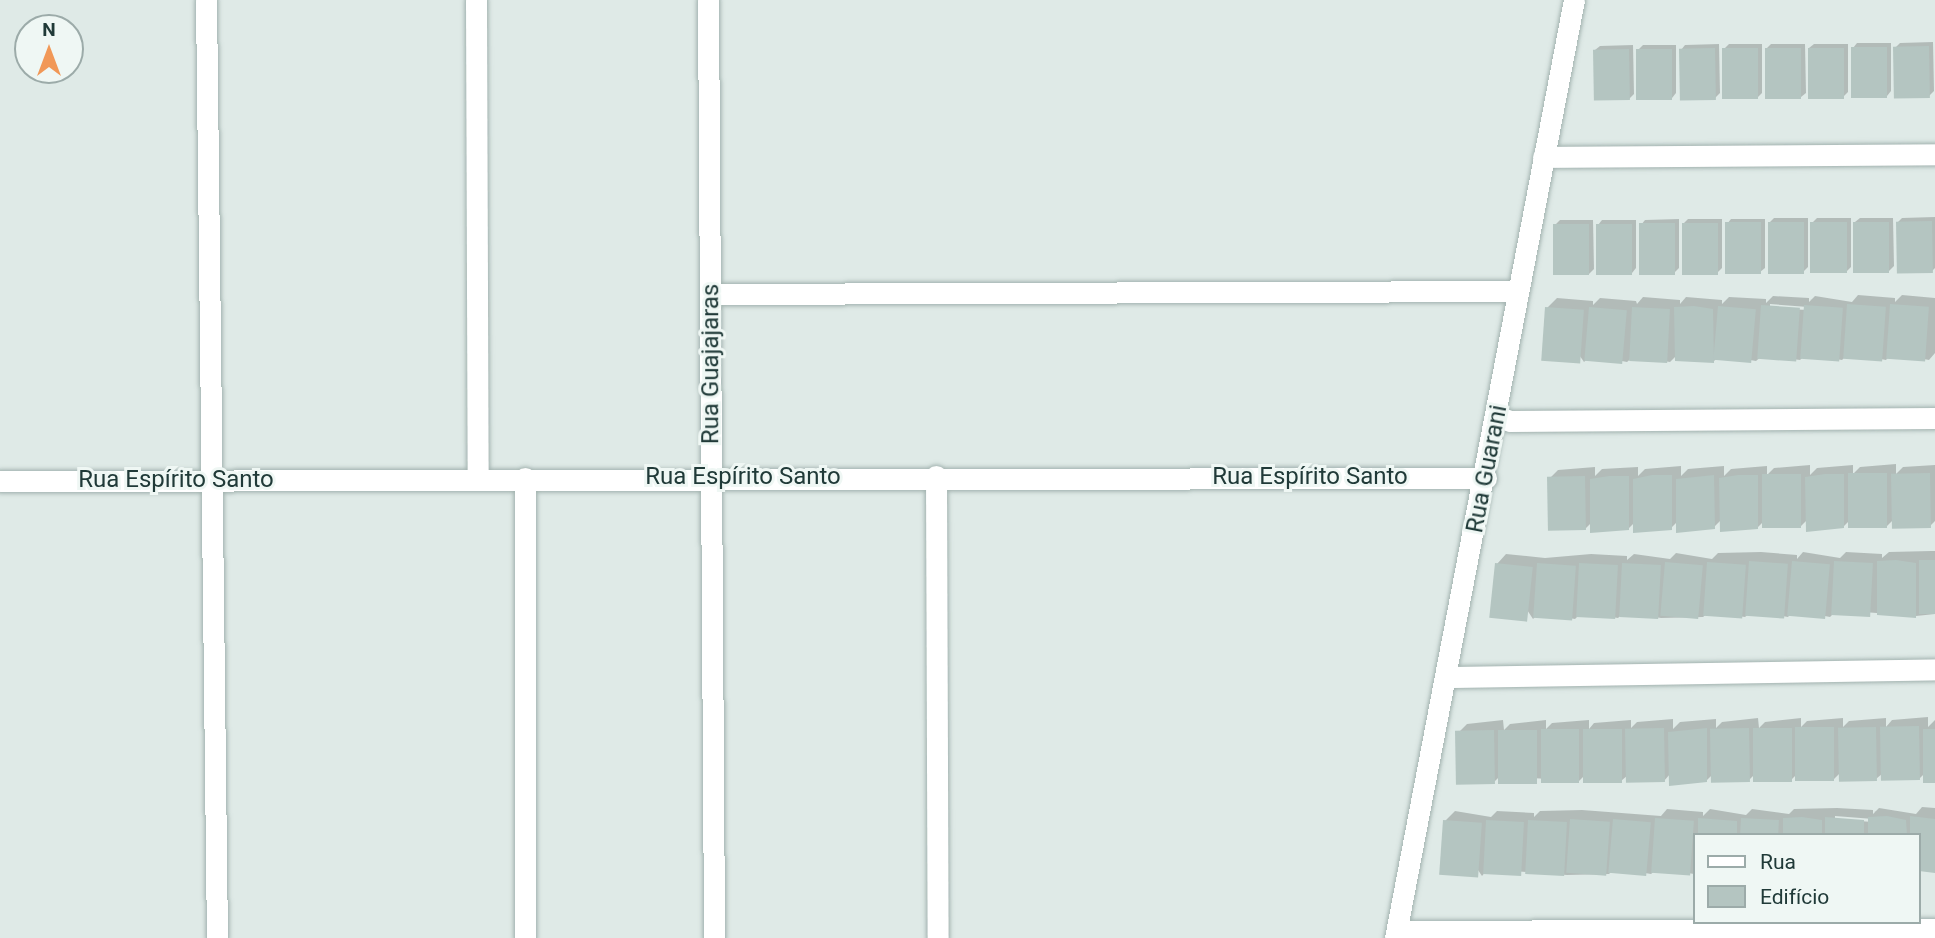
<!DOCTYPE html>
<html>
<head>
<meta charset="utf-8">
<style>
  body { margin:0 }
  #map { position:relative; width:1935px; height:938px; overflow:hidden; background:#dfeae7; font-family:Roboto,sans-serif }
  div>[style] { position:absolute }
  .shadow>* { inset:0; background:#0003 }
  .building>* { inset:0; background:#b4c5c1; transform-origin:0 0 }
  .roads { filter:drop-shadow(0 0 2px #a2b2af) drop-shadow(0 0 2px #a2b2af) }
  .minor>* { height:21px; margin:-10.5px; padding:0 10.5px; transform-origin:10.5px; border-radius:10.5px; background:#fff }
  .tertiary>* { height:21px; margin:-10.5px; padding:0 10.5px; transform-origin:10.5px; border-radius:10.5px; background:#fff }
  span { translate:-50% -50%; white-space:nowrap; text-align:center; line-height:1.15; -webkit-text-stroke:6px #eff7f4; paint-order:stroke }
  .street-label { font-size:24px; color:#203a38 }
  .legend { position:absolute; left:1693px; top:833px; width:228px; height:91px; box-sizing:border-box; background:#eff7f4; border:2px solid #9caba9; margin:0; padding:9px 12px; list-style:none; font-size:21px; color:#203a38 }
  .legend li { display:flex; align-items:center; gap:14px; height:35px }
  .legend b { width:35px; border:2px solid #9caba9 }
  .north { position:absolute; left:14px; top:14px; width:70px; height:70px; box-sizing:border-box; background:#eff7f4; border:2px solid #9caba9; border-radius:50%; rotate:0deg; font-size:19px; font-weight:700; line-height:28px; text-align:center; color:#203a38 }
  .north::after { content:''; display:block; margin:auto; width:24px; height:32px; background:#f19857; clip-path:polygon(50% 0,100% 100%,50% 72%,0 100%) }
</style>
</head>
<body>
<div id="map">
  <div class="shadow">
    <i style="clip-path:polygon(1933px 42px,1934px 91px,1929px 96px,1895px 48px,1900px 43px)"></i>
    <i style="clip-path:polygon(1857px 43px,1891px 43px,1891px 91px,1887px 96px,1853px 48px)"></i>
    <i style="clip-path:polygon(1719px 44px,1720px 93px,1715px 98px,1681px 50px,1685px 45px)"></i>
    <i style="clip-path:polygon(1729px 44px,1762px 44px,1762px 93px,1758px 97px,1724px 49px)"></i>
    <i style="clip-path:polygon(1771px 44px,1805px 44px,1806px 93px,1801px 97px,1767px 48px)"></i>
    <i style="clip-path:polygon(1814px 44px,1848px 44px,1848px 92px,1843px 97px,1809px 48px)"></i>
    <i style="clip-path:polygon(1633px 45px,1634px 94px,1629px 99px,1595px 50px,1600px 46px)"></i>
    <i style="clip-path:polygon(1643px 45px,1676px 45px,1676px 93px,1672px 98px,1638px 50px)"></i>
    <i style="clip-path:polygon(1935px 217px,1935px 268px,1932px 271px,1898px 222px,1902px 218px)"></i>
    <i style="clip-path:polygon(1774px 218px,1808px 218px,1808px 267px,1803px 272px,1769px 223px)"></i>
    <i style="clip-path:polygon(1817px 218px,1851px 218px,1851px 267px,1846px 272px,1812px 223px)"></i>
    <i style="clip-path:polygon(1860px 218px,1893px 218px,1894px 266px,1889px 271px,1855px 222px)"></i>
    <i style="clip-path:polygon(1679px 219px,1679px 268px,1674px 273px,1641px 225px,1645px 220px)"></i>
    <i style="clip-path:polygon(1688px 219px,1722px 219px,1722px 268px,1718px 272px,1683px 224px)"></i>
    <i style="clip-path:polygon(1731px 219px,1765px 219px,1765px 268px,1760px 272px,1727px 224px)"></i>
    <i style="clip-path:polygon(1560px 220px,1593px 220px,1594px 269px,1589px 274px,1555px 225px)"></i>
    <i style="clip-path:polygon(1602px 220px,1636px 220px,1636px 268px,1632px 273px,1598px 225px)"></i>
    <i style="clip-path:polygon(evenodd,1858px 295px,1895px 298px,1895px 302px,1902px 295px,1935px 298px,1935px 353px,1929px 360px,1892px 353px,1886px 360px,1849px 353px,1842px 360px,1806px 354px,1800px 360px,1763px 355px,1756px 361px,1720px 355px,1713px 362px,1677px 355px,1670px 362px,1634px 356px,1627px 362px,1591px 355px,1584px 362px,1547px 308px,1557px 298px,1593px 301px,1593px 305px,1600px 298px,1636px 301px,1637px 304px,1643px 297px,1680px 300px,1680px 304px,1686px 297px,1722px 300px,1722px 304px,1729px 297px,1766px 299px,1766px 303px,1773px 296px,1809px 298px,1809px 302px,1815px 296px,1852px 302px,1858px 295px,1770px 304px,1808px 307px,1808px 310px,1770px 308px,1770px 304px)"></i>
    <i style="clip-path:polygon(1896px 464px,1896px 474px,1903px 467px,1935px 465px,1935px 521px,1930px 526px,1894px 519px,1887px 526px,1850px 520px,1843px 527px,1807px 520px,1800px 527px,1764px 521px,1758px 527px,1721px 520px,1714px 527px,1678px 521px,1671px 528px,1635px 522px,1628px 529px,1592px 522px,1585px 529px,1548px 480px,1558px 470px,1595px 467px,1595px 476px,1602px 469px,1638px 467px,1638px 476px,1645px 469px,1681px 466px,1681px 476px,1688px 469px,1724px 466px,1724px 476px,1731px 469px,1767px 466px,1767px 475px,1774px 468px,1810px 465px,1810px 475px,1817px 468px,1853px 465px,1853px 474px,1860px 467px)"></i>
    <i style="clip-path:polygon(1931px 551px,1935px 551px,1935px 614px,1916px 616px,1837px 610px,1830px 617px,1794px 610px,1788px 617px,1752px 611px,1745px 617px,1709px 612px,1703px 617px,1661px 618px,1624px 612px,1618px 618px,1582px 612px,1575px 619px,1539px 613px,1533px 619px,1497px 564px,1506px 554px,1545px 558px,1591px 554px,1627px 556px,1627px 560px,1634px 554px,1670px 559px,1676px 553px,1712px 559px,1718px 553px,1761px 552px,1797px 555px,1797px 559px,1803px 552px,1840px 558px,1846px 552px,1882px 554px,1882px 558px,1889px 552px)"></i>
    <i style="clip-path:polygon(1928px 717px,1928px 727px,1935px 720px,1935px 781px,1925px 773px,1919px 779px,1883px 773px,1876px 779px,1840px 773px,1834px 779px,1797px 774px,1791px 780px,1755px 774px,1749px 780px,1712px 775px,1706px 781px,1670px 774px,1664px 781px,1628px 775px,1621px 781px,1585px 775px,1579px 781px,1500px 776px,1494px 782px,1457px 734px,1467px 724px,1503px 720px,1504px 730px,1510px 724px,1546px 720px,1546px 729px,1552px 723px,1589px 720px,1589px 729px,1594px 723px,1631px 720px,1631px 728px,1637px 722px,1673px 719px,1673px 729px,1680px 722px,1716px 719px,1716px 728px,1722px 722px,1758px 718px,1759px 728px,1765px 722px,1801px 718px,1801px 727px,1807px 721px,1843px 718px,1843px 727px,1849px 721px,1886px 718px,1886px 727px,1892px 720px)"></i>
    <i style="clip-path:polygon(evenodd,1922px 807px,1935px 808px,1935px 871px,1919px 835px,1695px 835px,1694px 874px,1658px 868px,1651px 874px,1615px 868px,1609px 874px,1567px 875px,1488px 869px,1482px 876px,1445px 821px,1455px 811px,1491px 817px,1497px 811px,1534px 813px,1534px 817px,1540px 811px,1582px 810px,1661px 816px,1667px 809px,1703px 812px,1703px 816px,1710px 809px,1746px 815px,1752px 809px,1789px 814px,1794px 809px,1837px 808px,1873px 810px,1873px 814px,1879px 808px,1916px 814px,1922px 807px,1835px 816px,1873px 819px,1872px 822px,1835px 819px,1835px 816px)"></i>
  </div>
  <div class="building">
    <i style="left:1929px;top:46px;width:52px;height:36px;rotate:89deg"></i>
    <i style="left:1851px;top:47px;width:36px;height:51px"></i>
    <i style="left:1715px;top:48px;width:52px;height:36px;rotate:89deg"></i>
    <i style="left:1722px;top:48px;width:36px;height:51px"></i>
    <i style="left:1765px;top:48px;width:36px;height:51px"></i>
    <i style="left:1808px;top:48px;width:36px;height:51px"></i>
    <i style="left:1629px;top:49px;width:51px;height:36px;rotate:89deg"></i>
    <i style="left:1636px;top:49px;width:36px;height:51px"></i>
    <i style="left:1932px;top:221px;width:52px;height:36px;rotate:89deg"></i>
    <i style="left:1761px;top:222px;width:52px;height:36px;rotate:90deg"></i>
    <i style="left:1768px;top:222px;width:36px;height:52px"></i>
    <i style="left:1810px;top:222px;width:37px;height:51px"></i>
    <i style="left:1853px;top:222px;width:36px;height:51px"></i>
    <i style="left:1675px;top:223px;width:52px;height:36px;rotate:90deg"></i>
    <i style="left:1682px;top:223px;width:36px;height:52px"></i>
    <i style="left:1553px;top:224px;width:36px;height:51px"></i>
    <i style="left:1596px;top:224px;width:36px;height:51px"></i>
    <i style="left:1847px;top:304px;width:39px;height:55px;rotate:4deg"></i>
    <i style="left:1890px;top:304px;width:39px;height:55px;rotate:4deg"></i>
    <i style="left:1761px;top:305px;width:39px;height:54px;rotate:4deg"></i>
    <i style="left:1804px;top:305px;width:39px;height:54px;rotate:4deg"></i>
    <i style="clip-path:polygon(1694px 306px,1713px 309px,1714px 363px,1675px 361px,1674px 307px)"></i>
    <i style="left:1718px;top:306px;width:38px;height:54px;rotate:5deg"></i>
    <i style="left:1545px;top:307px;width:39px;height:54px;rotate:4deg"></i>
    <i style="left:1589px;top:307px;width:38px;height:54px;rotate:5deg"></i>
    <i style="left:1632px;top:307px;width:38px;height:54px;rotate:3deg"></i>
    <i style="left:1887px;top:473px;width:55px;height:39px;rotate:90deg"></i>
    <i style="left:1930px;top:473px;width:55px;height:39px;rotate:89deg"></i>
    <i style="left:1801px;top:474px;width:54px;height:39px;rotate:90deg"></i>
    <i style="clip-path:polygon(1825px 474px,1844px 474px,1844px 528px,1806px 532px,1805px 477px)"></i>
    <i style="clip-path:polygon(1652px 475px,1672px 475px,1672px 530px,1633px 533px,1633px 479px)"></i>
    <i style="clip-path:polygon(1714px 475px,1715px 529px,1676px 533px,1676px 479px)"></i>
    <i style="clip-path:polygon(1738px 475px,1758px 475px,1758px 529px,1720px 532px,1719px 478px)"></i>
    <i style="left:1585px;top:476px;width:54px;height:38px;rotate:89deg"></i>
    <i style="clip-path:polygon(1609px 476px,1629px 476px,1629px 530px,1590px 533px,1590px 479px)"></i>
    <i style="clip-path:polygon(1896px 560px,1916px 563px,1916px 618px,1877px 615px,1877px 561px)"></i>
    <i style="left:1919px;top:560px;width:16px;height:54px"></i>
    <i style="left:1749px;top:561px;width:39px;height:55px;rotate:4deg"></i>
    <i style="left:1792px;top:561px;width:38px;height:55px;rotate:5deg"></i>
    <i style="left:1834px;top:561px;width:39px;height:54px;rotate:3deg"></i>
    <i style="left:1665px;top:562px;width:38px;height:54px;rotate:5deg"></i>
    <i style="left:1707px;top:562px;width:39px;height:54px;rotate:4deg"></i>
    <i style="left:1495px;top:563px;width:38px;height:55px;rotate:6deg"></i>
    <i style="left:1537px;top:563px;width:39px;height:55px;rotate:4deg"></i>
    <i style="left:1579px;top:563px;width:39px;height:54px;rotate:3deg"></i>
    <i style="left:1622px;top:563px;width:39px;height:54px;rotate:3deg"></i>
    <i style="left:1919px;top:726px;width:54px;height:39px;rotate:89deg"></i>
    <i style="left:1834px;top:727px;width:54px;height:39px;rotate:90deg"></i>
    <i style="left:1876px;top:727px;width:54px;height:38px;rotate:89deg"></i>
    <i style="left:1664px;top:728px;width:54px;height:39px;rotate:89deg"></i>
    <i style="clip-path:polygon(1707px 728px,1707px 782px,1669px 786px,1668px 732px)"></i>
    <i style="left:1749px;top:728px;width:54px;height:39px;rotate:89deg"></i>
    <i style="left:1792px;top:728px;width:54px;height:39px;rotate:90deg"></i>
    <i style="left:1579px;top:729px;width:54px;height:38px;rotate:90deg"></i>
    <i style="left:1622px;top:729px;width:54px;height:39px;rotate:90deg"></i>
    <i style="left:1935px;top:729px;width:54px;height:12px;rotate:90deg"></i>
    <i style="left:1494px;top:730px;width:54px;height:39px;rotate:89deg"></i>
    <i style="left:1537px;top:730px;width:54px;height:39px;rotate:90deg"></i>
    <i style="clip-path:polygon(1887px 816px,1906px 820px,1907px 835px,1868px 835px,1868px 817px)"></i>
    <i style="clip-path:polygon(1910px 816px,1935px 819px,1935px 873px,1919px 871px,1919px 835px,1910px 835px)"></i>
    <i style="clip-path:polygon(1802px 817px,1822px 820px,1822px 835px,1783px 835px,1783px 818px)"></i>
    <i style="clip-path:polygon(1825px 817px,1864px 820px,1864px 835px,1825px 835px)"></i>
    <i style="left:1655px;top:818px;width:39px;height:55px;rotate:4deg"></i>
    <i style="clip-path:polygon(1698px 818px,1737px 821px,1737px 835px,1698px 835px)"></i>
    <i style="left:1741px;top:818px;width:38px;height:17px;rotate:3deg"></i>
    <i style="left:1570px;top:819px;width:40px;height:54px;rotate:4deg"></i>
    <i style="left:1613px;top:819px;width:38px;height:54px;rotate:5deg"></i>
    <i style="left:1443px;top:820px;width:39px;height:55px;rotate:4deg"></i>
    <i style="left:1486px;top:820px;width:38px;height:54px;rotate:3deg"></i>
    <i style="left:1528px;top:820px;width:39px;height:54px;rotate:3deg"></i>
  </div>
  <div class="roads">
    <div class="minor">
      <i style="left:206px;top:0;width:938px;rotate:89.33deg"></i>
      <i style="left:476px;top:0;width:478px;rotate:89.8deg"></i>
      <i style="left:708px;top:0;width:938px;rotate:89.63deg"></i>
      <i style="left:1543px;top:157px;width:392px;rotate:-0.4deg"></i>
      <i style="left:710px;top:294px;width:808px;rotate:-0.21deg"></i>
      <i style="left:1497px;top:416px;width:14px;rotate:21deg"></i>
      <i style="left:1510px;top:421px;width:425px;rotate:-0.4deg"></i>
      <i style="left:936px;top:476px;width:462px;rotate:89.8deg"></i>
      <i style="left:525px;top:478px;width:460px;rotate:90deg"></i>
      <i style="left:0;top:481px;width:1486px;rotate:-0.12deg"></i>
      <i style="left:1447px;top:677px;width:488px;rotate:-0.9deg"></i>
      <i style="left:1397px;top:931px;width:538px;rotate:-0.21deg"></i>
    </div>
    <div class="tertiary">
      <i style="left:1395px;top:938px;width:955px;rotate:-79.2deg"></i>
    </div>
  </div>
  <div class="street-label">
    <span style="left:711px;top:364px;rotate:-90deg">Rua Guajajaras</span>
    <span style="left:1487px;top:469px;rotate:-79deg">Rua Guarani</span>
    <span style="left:743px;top:477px">Rua Espírito Santo</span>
    <span style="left:1310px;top:477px">Rua Espírito Santo</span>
    <span style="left:176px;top:480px">Rua Espírito Santo</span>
  </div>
  <ul class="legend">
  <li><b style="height:9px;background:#fff"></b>Rua</li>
  <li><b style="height:19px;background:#b4c5c1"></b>Edifício</li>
  </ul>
  <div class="north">N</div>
</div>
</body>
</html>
